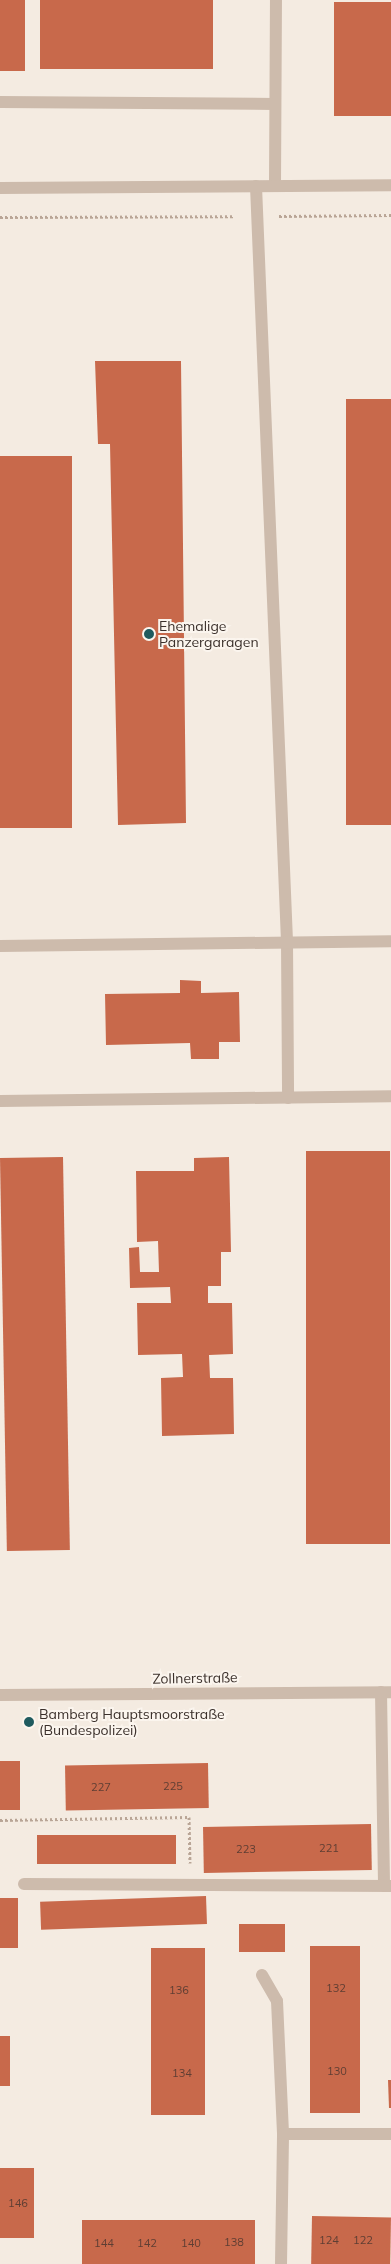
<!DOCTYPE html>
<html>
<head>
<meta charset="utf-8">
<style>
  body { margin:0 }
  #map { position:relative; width:391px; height:2264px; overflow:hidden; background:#f4ebe1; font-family:Mulish,sans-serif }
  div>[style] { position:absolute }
  .building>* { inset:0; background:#c8694b; transform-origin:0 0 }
  .path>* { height:3px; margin-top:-1.5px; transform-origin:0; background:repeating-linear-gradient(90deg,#b9a596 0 2.5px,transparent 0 5px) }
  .lane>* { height:12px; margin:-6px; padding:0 6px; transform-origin:6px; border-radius:6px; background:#cdbbac }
  .street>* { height:12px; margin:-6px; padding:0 6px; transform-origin:6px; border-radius:6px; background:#cdbbac }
  .dots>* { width:14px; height:14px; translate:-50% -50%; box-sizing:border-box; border:2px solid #fbf5ee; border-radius:50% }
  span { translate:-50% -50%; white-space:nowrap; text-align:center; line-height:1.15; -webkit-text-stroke:4px #fbf5ee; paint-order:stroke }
  .number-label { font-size:11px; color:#5e3e33 }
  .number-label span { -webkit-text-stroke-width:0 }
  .poi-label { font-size:14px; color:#3b302b }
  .left { translate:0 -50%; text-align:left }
  .street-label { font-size:14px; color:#3b302b }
</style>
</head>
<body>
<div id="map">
  <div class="building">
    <i style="left:0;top:0;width:25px;height:71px"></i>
    <i style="left:40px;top:0;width:173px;height:69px"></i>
    <i style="left:334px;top:2px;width:57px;height:114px"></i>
    <i style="clip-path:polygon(95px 361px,181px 361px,186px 823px,118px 825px,110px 444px,98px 444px)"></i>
    <i style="left:346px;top:399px;width:45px;height:426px"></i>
    <i style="left:0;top:456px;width:72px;height:372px"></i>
    <i style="clip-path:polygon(180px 980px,201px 981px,201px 993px,239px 992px,240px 1042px,219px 1042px,219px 1059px,191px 1059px,190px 1043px,106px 1045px,105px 994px,180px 993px)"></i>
    <i style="left:390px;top:1151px;width:393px;height:84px;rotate:90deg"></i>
    <i style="left:63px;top:1157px;width:393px;height:63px;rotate:89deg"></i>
    <i style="clip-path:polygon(229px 1157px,231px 1252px,221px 1252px,221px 1286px,208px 1286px,208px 1303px,232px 1303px,233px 1354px,209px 1355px,210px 1378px,233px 1378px,234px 1434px,162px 1436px,161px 1378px,183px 1377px,182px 1354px,138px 1355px,137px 1303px,171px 1303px,170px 1287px,130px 1288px,129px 1248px,139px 1247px,140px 1272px,159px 1272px,158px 1241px,137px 1242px,136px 1171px,194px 1171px,194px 1158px)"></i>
    <i style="left:20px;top:1761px;width:49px;height:20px;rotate:90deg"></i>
    <i style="left:208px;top:1763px;width:45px;height:143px;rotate:89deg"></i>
    <i style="left:371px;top:1824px;width:46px;height:168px;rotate:89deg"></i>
    <i style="left:176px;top:1835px;width:29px;height:139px;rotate:90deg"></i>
    <i style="left:206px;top:1896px;width:28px;height:166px;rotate:88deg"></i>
    <i style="left:0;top:1898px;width:18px;height:50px"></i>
    <i style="left:285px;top:1924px;width:28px;height:46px;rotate:90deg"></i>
    <i style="left:310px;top:1946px;width:50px;height:167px"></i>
    <i style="left:151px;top:1948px;width:54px;height:167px"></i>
    <i style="left:0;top:2036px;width:10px;height:50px"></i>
    <i style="clip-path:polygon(388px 2080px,391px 2080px,391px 2108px,389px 2108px)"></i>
    <i style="left:0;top:2168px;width:34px;height:70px"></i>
    <i style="left:312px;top:2216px;width:79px;height:48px;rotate:1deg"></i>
    <i style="left:255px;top:2220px;width:44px;height:173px;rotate:90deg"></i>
  </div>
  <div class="path">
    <i style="left:279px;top:216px;width:112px;rotate:-0.5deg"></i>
    <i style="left:0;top:217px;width:235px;rotate:-0.2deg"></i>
    <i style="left:0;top:1820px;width:189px;rotate:-0.9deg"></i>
    <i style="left:189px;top:1817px;width:46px;rotate:88.8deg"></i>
  </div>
  <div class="lane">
    <i style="left:0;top:102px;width:275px;rotate:0.4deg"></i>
    <i style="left:256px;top:186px;width:757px;rotate:87.65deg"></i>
    <i style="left:287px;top:942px;width:156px;rotate:89.6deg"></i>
    <i style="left:275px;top:186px;width:186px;rotate:-89.7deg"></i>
    <i style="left:381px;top:1692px;width:194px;rotate:89.1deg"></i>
    <i style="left:24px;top:1884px;width:367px;rotate:0.3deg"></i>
    <i style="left:262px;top:1975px;width:30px;rotate:60deg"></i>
    <i style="left:277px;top:2001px;width:133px;rotate:87.4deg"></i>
    <i style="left:281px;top:2264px;width:130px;rotate:-89.1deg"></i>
    <i style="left:283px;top:2134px;width:108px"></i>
  </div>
  <div class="street">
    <i style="left:0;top:188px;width:391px;rotate:-0.4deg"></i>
    <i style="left:0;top:946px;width:391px;rotate:-0.7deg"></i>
    <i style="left:0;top:1101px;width:391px;rotate:-0.7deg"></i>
    <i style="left:0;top:1695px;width:391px;rotate:-0.4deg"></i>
  </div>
  <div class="dots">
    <i style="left:149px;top:634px;background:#1f5a5e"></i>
    <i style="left:29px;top:1722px;background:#1f5a5e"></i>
  </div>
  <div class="number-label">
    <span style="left:173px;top:1786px">225</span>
    <span style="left:101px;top:1787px">227</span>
    <span style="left:329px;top:1848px">221</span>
    <span style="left:246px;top:1849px">223</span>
    <span style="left:336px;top:1988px">132</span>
    <span style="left:179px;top:1990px">136</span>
    <span style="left:337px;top:2071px">130</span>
    <span style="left:182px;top:2073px">134</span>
    <span style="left:18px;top:2203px">146</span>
    <span style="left:329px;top:2240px">124</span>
    <span style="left:363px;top:2240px">122</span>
    <span style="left:234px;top:2242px">138</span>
    <span style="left:104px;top:2243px">144</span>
    <span style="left:147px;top:2243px">142</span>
    <span style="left:191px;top:2243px">140</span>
  </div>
  <div class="poi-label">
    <span class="left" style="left:159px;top:634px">Ehemalige<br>Panzergaragen</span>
    <span class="left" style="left:39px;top:1722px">Bamberg Hauptsmoorstraße<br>(Bundespolizei)</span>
  </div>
  <div class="street-label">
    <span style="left:195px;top:1678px;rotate:-1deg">Zollnerstraße</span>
  </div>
</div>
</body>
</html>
